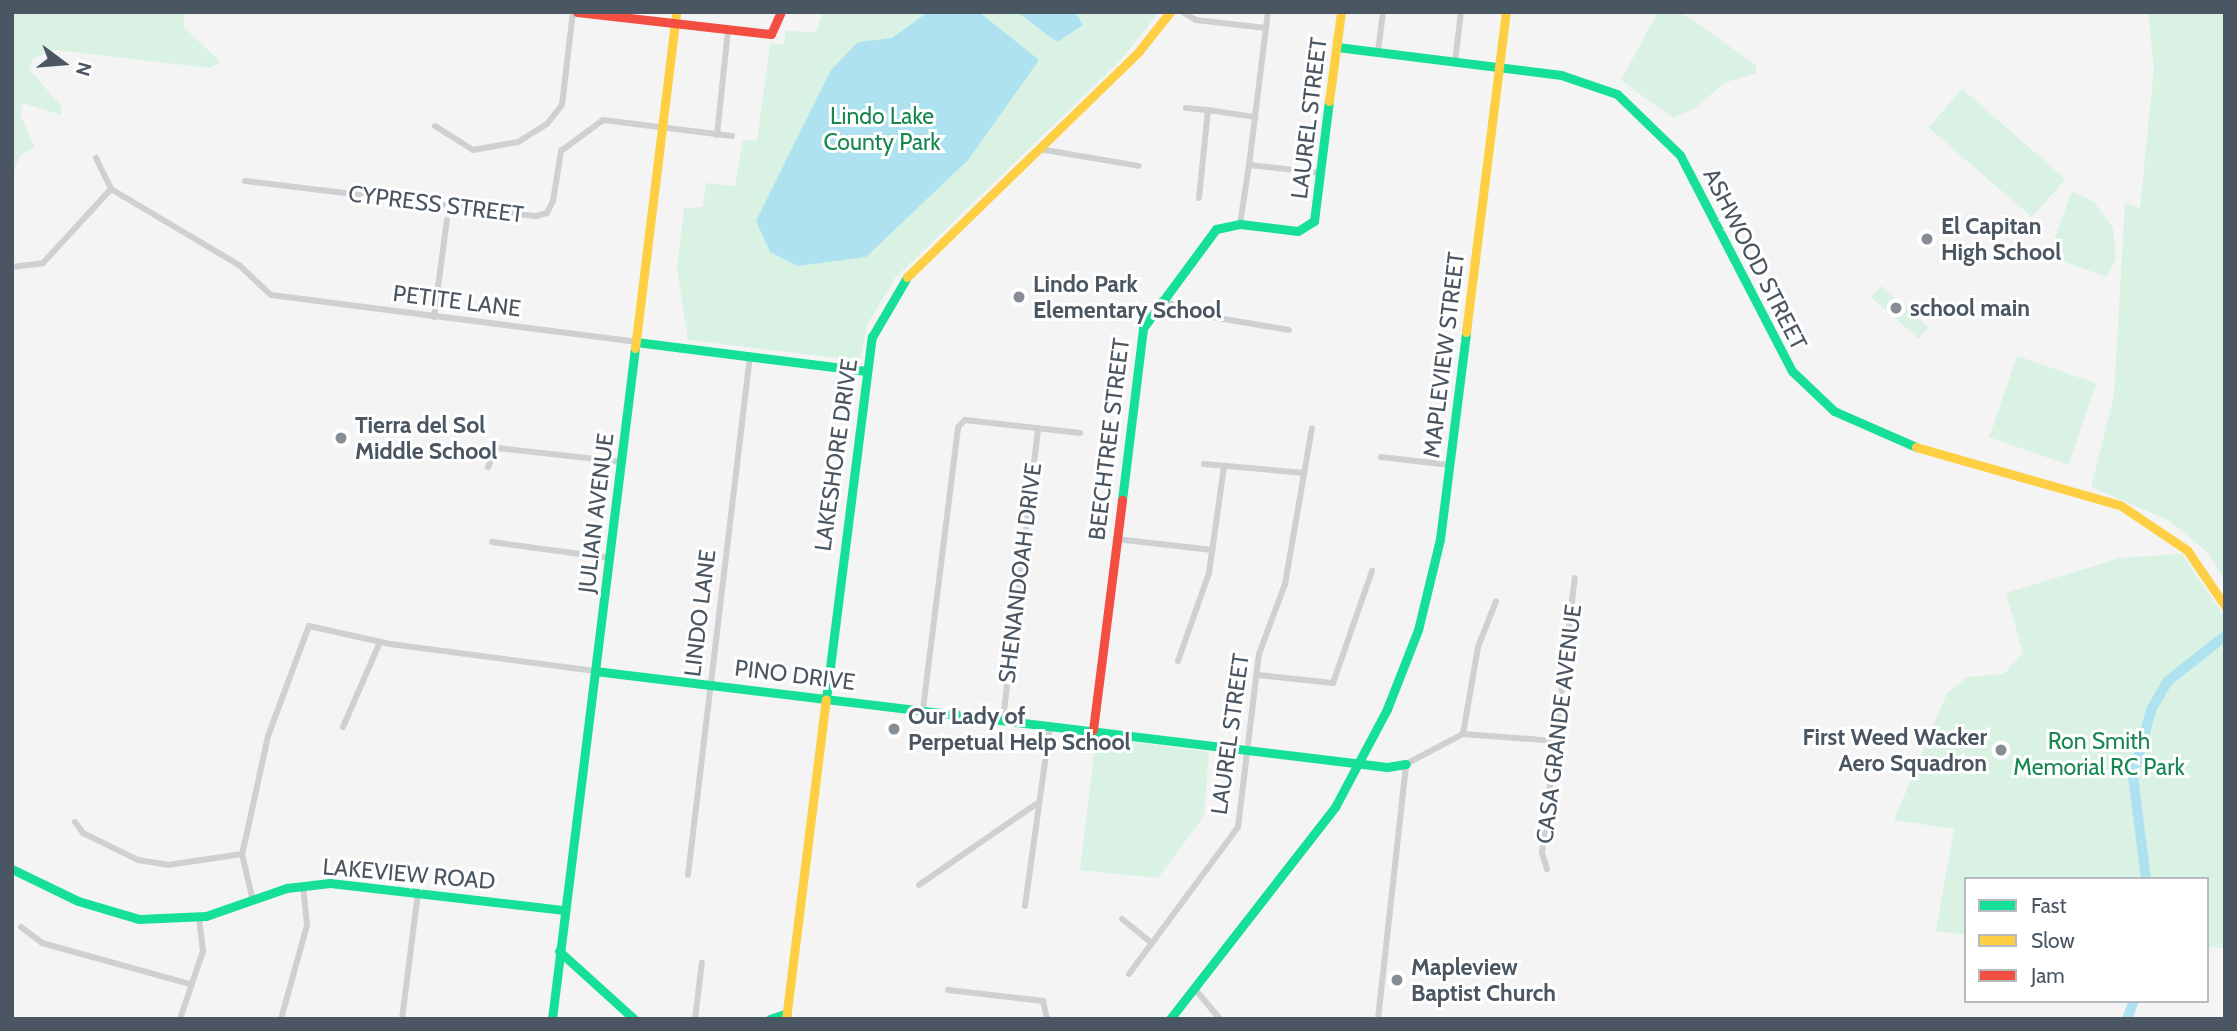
<!DOCTYPE html>
<html>
<head>
<meta charset="utf-8">
<style>
  body { margin:0 }
  #map { position:relative; width:2237px; height:1031px; overflow:hidden; background:#f4f4f4; font-family:Cabin,sans-serif }
  div>[style] { position:absolute }
  .green>* { inset:0; background:#d9f2e3; transform-origin:0 0 }
  .water>* { inset:0; background:#aee2f0 }
  .river>* { height:10px; margin:-5px; padding:0 5px; transform-origin:5px; border-radius:5px; background:#aee2f0 }
  .street>* { height:6px; margin:-3px; padding:0 3px; transform-origin:3px; border-radius:3px; background:#ced0d2 }
  .fast>* { height:9px; margin:-4.5px; padding:0 4.5px; transform-origin:4.5px; border-radius:4.5px; background:#16e098 }
  .slow>* { height:9px; margin:-4.5px; padding:0 4.5px; transform-origin:4.5px; border-radius:4.5px; background:#ffcf43 }
  .jam>* { height:9px; margin:-4.5px; padding:0 4.5px; transform-origin:4.5px; border-radius:4.5px; background:#f24e42 }
  .dots>* { width:19px; height:19px; translate:-50% -50%; box-sizing:border-box; border:4px solid #fff; border-radius:50% }
  span { translate:-50% -50%; white-space:nowrap; text-align:center; line-height:1.15; -webkit-text-stroke:6px #fff; paint-order:stroke }
  .park-label { font-size:23px; color:#17864f }
  .street-label { font-size:23px; color:#4a5661 }
  .poi-label { font-size:23px; color:#4a5661; font-weight:700 }
  .left { translate:0 -50%; text-align:left }
  .right { translate:-100% -50%; text-align:right }
  .frame { position:absolute; inset:0; border:14px solid #4a5661; pointer-events:none }
  .legend { position:absolute; left:1964px; top:877px; width:245px; height:126px; box-sizing:border-box; background:#fff; border:2px solid #b7bbc0; margin:0; padding:9px 12px; list-style:none; font-size:21px; color:#4a5661 }
  .legend li { display:flex; align-items:center; gap:14px; height:35px }
  .legend b { width:35px; border:2px solid #b7bbc0 }
  .north { position:absolute; left:28px; top:28px; width:70px; height:70px; -webkit-text-stroke:5px #fff; paint-order:stroke; rotate:106deg; font-size:19px; font-weight:700; line-height:28px; text-align:center; color:#4a5661 }
  .north::after { content:''; display:block; margin:auto; width:24px; height:32px; background:#4a5661; clip-path:polygon(50% 0,100% 100%,50% 72%,0 100%) }
</style>
</head>
<body>
<div id="map">
  <div class="green">
    <i style="clip-path:polygon(12px 12px,184px 12px,184px 27px,220px 62px,210px 68px,56px 50px,33px 58px,29px 69px,62px 107px,61px 115px,23px 103px,20px 115px,35px 147px,20px 155px,12px 175px)"></i>
    <i style="clip-path:polygon(823px 12px,1159px 12px,1120px 61px,895px 278px,867px 325px,860px 361px,688px 340px,677px 268px,684px 208px,703px 207px,706px 183px,735px 186px,743px 140px,757px 141px,770px 43px,784px 45px,786px 31px,816px 32px)"></i>
    <i style="clip-path:polygon(1658px 12px,1681px 12px,1756px 65px,1756px 73px,1724px 83px,1697px 107px,1673px 118px,1621px 80px)"></i>
    <i style="clip-path:polygon(2148px 12px,2225px 12px,2225px 582px,2209px 554px,2170px 521px,2091px 487px,2114px 395px,2125px 203px,2140px 208px,2154px 68px)"></i>
    <i style="left:1962px;top:89px;width:137px;height:51px;rotate:41deg"></i>
    <i style="clip-path:polygon(2072px 191px,2094px 202px,2113px 228px,2116px 258px,2107px 277px,2057px 259px,2051px 248px)"></i>
    <i style="left:1881px;top:286px;width:63px;height:15px;rotate:41deg"></i>
    <i style="left:2017px;top:356px;width:84px;height:86px;rotate:19deg"></i>
    <i style="clip-path:polygon(2182px 554px,2225px 617px,2225px 948px,2207px 947px,2207px 879px,1966px 879px,1966px 935px,1936px 931px,1954px 829px,1894px 820px,1947px 693px,1967px 677px,2004px 674px,2023px 653px,2006px 593px,2120px 558px)"></i>
    <i style="clip-path:polygon(1096px 737px,1209px 752px,1204px 816px,1158px 878px,1080px 870px)"></i>
  </div>
  <div class="water">
    <i style="clip-path:polygon(928px 12px,979px 12px,1039px 60px,968px 160px,866px 257px,798px 266px,770px 252px,756px 221px,831px 70px,858px 42px,892px 38px)"></i>
    <i style="clip-path:polygon(1017px 12px,1075px 12px,1083px 25px,1057px 42px)"></i>
  </div>
  <div class="river">
    <i style="left:2146px;top:879px;width:104px;rotate:-97.2deg"></i>
    <i style="left:2133px;top:776px;width:68px;rotate:-74.7deg"></i>
    <i style="left:2151px;top:710px;width:34px;rotate:-60deg"></i>
    <i style="left:2168px;top:681px;width:73px;rotate:-38.3deg"></i>
    <i style="left:2127px;top:1019px;width:19px;rotate:-69deg"></i>
  </div>
  <div class="street">
    <i style="left:1183px;top:12px;width:15px;rotate:32deg"></i>
    <i style="left:1196px;top:20px;width:70px;rotate:6.5deg"></i>
    <i style="left:1266px;top:28px;width:16px;rotate:-83deg"></i>
    <i style="left:1378px;top:52px;width:40px;rotate:-82.9deg"></i>
    <i style="left:1455px;top:62px;width:50px;rotate:-83.2deg"></i>
    <i style="left:1186px;top:108px;width:22px;rotate:5deg"></i>
    <i style="left:1255px;top:117px;width:90px;rotate:-83deg"></i>
    <i style="left:435px;top:126px;width:45px;rotate:32.3deg"></i>
    <i style="left:473px;top:150px;width:46px;rotate:-10.1deg"></i>
    <i style="left:518px;top:142px;width:34px;rotate:-32deg"></i>
    <i style="left:547px;top:124px;width:24px;rotate:-52deg"></i>
    <i style="left:562px;top:105px;width:94px;rotate:-83.3deg"></i>
    <i style="left:717px;top:135px;width:105px;rotate:-84deg"></i>
    <i style="left:1039px;top:149px;width:101px;rotate:9.6deg"></i>
    <i style="left:96px;top:158px;width:34px;rotate:64deg"></i>
    <i style="left:111px;top:189px;width:149px;rotate:30.7deg"></i>
    <i style="left:239px;top:265px;width:44px;rotate:43.2deg"></i>
    <i style="left:271px;top:295px;width:368px;rotate:7.3deg"></i>
    <i style="left:245px;top:181px;width:293px;rotate:6.9deg"></i>
    <i style="left:536px;top:216px;width:11px;rotate:-15deg"></i>
    <i style="left:547px;top:213px;width:13px;rotate:-63deg"></i>
    <i style="left:553px;top:201px;width:51px;rotate:-80.9deg"></i>
    <i style="left:561px;top:151px;width:52px;rotate:-36.4deg"></i>
    <i style="left:603px;top:120px;width:130px;rotate:7.1deg"></i>
    <i style="left:1199px;top:198px;width:88px;rotate:-84.2deg"></i>
    <i style="left:1208px;top:110px;width:48px;rotate:8.5deg"></i>
    <i style="left:1255px;top:117px;width:48px;rotate:97.1deg"></i>
    <i style="left:1240px;top:224px;width:60px;rotate:-81.3deg"></i>
    <i style="left:1249px;top:165px;width:73px;rotate:6.3deg"></i>
    <i style="left:12px;top:267px;width:31px;rotate:-7deg"></i>
    <i style="left:43px;top:263px;width:100px;rotate:-47.4deg"></i>
    <i style="left:1161px;top:300px;width:48px;rotate:19.6deg"></i>
    <i style="left:1206px;top:316px;width:84px;rotate:9.6deg"></i>
    <i style="left:434px;top:317px;width:98px;rotate:-82.4deg"></i>
    <i style="left:1381px;top:457px;width:69px;rotate:6.6deg"></i>
    <i style="left:1204px;top:464px;width:101px;rotate:5.1deg"></i>
    <i style="left:488px;top:467px;width:21px;rotate:-65deg"></i>
    <i style="left:497px;top:448px;width:127px;rotate:6.3deg"></i>
    <i style="left:1116px;top:539px;width:97px;rotate:6.5deg"></i>
    <i style="left:492px;top:542px;width:119px;rotate:7.7deg"></i>
    <i style="left:1178px;top:661px;width:93px;rotate:-70.6deg"></i>
    <i style="left:1209px;top:573px;width:108px;rotate:-82deg"></i>
    <i style="left:1258px;top:675px;width:75px;rotate:6.1deg"></i>
    <i style="left:1333px;top:683px;width:119px;rotate:-70.8deg"></i>
    <i style="left:923px;top:709px;width:284px;rotate:-82.9deg"></i>
    <i style="left:958px;top:427px;width:10px;rotate:-45deg"></i>
    <i style="left:965px;top:420px;width:116px;rotate:6.4deg"></i>
    <i style="left:1003px;top:719px;width:293px;rotate:-83.1deg"></i>
    <i style="left:343px;top:727px;width:93px;rotate:-66.5deg"></i>
    <i style="left:1463px;top:734px;width:88px;rotate:-80.2deg"></i>
    <i style="left:1478px;top:647px;width:49px;rotate:-68.6deg"></i>
    <i style="left:75px;top:822px;width:14px;rotate:54deg"></i>
    <i style="left:83px;top:833px;width:61px;rotate:26.1deg"></i>
    <i style="left:138px;top:860px;width:30px;rotate:9deg"></i>
    <i style="left:168px;top:865px;width:75px;rotate:-8.5deg"></i>
    <i style="left:1547px;top:869px;width:17px;rotate:-107deg"></i>
    <i style="left:1542px;top:853px;width:277px;rotate:-83.2deg"></i>
    <i style="left:688px;top:875px;width:523px;rotate:-83.19deg"></i>
    <i style="left:919px;top:885px;width:142px;rotate:-34.7deg"></i>
    <i style="left:253px;top:901px;width:48px;rotate:-103.2deg"></i>
    <i style="left:242px;top:854px;width:17px;rotate:-77deg"></i>
    <i style="left:246px;top:837px;width:103px;rotate:-77.7deg"></i>
    <i style="left:268px;top:736px;width:117px;rotate:-69.6deg"></i>
    <i style="left:309px;top:626px;width:83px;rotate:12.5deg"></i>
    <i style="left:390px;top:644px;width:207px;rotate:7.5deg"></i>
    <i style="left:1025px;top:906px;width:183px;rotate:-82.1deg"></i>
    <i style="left:1122px;top:919px;width:38px;rotate:39deg"></i>
    <i style="left:21px;top:927px;width:26px;rotate:37deg"></i>
    <i style="left:42px;top:943px;width:154px;rotate:15.5deg"></i>
    <i style="left:1129px;top:974px;width:183px;rotate:-53.4deg"></i>
    <i style="left:1238px;top:827px;width:174px;rotate:-83.1deg"></i>
    <i style="left:1259px;top:654px;width:75px;rotate:-69.6deg"></i>
    <i style="left:1285px;top:584px;width:158px;rotate:-80.2deg"></i>
    <i style="left:1194px;top:988px;width:40px;rotate:50deg"></i>
    <i style="left:948px;top:990px;width:96px;rotate:6.6deg"></i>
    <i style="left:1043px;top:1001px;width:18px;rotate:77deg"></i>
    <i style="left:180px;top:1019px;width:72px;rotate:-71.3deg"></i>
    <i style="left:203px;top:951px;width:34px;rotate:-97deg"></i>
    <i style="left:281px;top:1019px;width:98px;rotate:-74.5deg"></i>
    <i style="left:307px;top:925px;width:40px;rotate:-95.7deg"></i>
    <i style="left:402px;top:1019px;width:128px;rotate:-82.8deg"></i>
    <i style="left:695px;top:1019px;width:57px;rotate:-83deg"></i>
    <i style="left:1378px;top:1019px;width:257px;rotate:-83.7deg"></i>
    <i style="left:1406px;top:764px;width:64px;rotate:-27.8deg"></i>
    <i style="left:1463px;top:734px;width:93px;rotate:4.3deg"></i>
  </div>
  <div class="fast">
    <i style="left:1337px;top:47px;width:226px;rotate:7.1deg"></i>
    <i style="left:1561px;top:75px;width:59px;rotate:18.7deg"></i>
    <i style="left:1617px;top:94px;width:88px;rotate:44.1deg"></i>
    <i style="left:1680px;top:155px;width:243px;rotate:62.6deg"></i>
    <i style="left:1792px;top:371px;width:58px;rotate:43.6deg"></i>
    <i style="left:1834px;top:411px;width:90px;rotate:23.7deg"></i>
    <i style="left:636px;top:342px;width:232px;rotate:7.2deg"></i>
    <i style="left:1122px;top:500px;width:173px;rotate:-83deg"></i>
    <i style="left:1143px;top:328px;width:123px;rotate:-53.6deg"></i>
    <i style="left:1216px;top:229px;width:25px;rotate:-12deg"></i>
    <i style="left:1240px;top:224px;width:58px;rotate:6.9deg"></i>
    <i style="left:1298px;top:231px;width:19px;rotate:-32deg"></i>
    <i style="left:1314px;top:221px;width:121px;rotate:-82.9deg"></i>
    <i style="left:595px;top:671px;width:798px;rotate:6.91deg"></i>
    <i style="left:1387px;top:767px;width:19px;rotate:-9deg"></i>
    <i style="left:826px;top:699px;width:365px;rotate:-82.8deg"></i>
    <i style="left:872px;top:337px;width:69px;rotate:-59.7deg"></i>
    <i style="left:12px;top:869px;width:73px;rotate:25.9deg"></i>
    <i style="left:78px;top:901px;width:64px;rotate:16.4deg"></i>
    <i style="left:139px;top:919px;width:67px;rotate:-2.6deg"></i>
    <i style="left:206px;top:916px;width:86px;rotate:-19.1deg"></i>
    <i style="left:287px;top:888px;width:43px;rotate:-6.6deg"></i>
    <i style="left:330px;top:883px;width:236px;rotate:6.6deg"></i>
    <i style="left:559px;top:951px;width:101px;rotate:42.2deg"></i>
    <i style="left:552px;top:1019px;width:676px;rotate:-82.95deg"></i>
    <i style="left:770px;top:1019px;width:18px;rotate:-19deg"></i>
    <i style="left:1170px;top:1019px;width:269px;rotate:-52.1deg"></i>
    <i style="left:1335px;top:807px;width:111px;rotate:-62deg"></i>
    <i style="left:1387px;top:709px;width:85px;rotate:-68.6deg"></i>
    <i style="left:1418px;top:630px;width:94px;rotate:-76.4deg"></i>
    <i style="left:1440px;top:539px;width:209px;rotate:-82.8deg"></i>
  </div>
  <div class="slow">
    <i style="left:1329px;top:101px;width:90px;rotate:-82.3deg"></i>
    <i style="left:907px;top:277px;width:324px;rotate:-44.2deg"></i>
    <i style="left:1139px;top:51px;width:50px;rotate:-51.5deg"></i>
    <i style="left:1466px;top:332px;width:322px;rotate:-82.9deg"></i>
    <i style="left:635px;top:348px;width:338px;rotate:-83deg"></i>
    <i style="left:1916px;top:447px;width:212px;rotate:15.9deg"></i>
    <i style="left:2120px;top:505px;width:81px;rotate:33.9deg"></i>
    <i style="left:2187px;top:550px;width:68px;rotate:55.8deg"></i>
    <i style="left:786px;top:1019px;width:322px;rotate:-82.9deg"></i>
  </div>
  <div class="jam">
    <i style="left:577px;top:12px;width:195px;rotate:6.5deg"></i>
    <i style="left:771px;top:34px;width:24px;rotate:-66deg"></i>
    <i style="left:1093px;top:730px;width:232px;rotate:-82.8deg"></i>
  </div>
  <div class="dots">
    <i style="left:1927px;top:239px;background:#868d94"></i>
    <i style="left:1019px;top:297px;background:#868d94"></i>
    <i style="left:1896px;top:308px;background:#868d94"></i>
    <i style="left:341px;top:438px;background:#868d94"></i>
    <i style="left:894px;top:729px;background:#868d94"></i>
    <i style="left:2001px;top:750px;background:#868d94"></i>
    <i style="left:1397px;top:980px;background:#868d94"></i>
  </div>
  <div class="park-label">
    <span style="left:882px;top:129px">Lindo Lake<br>County Park</span>
    <span style="left:2099px;top:754px">Ron Smith<br>Memorial RC Park</span>
  </div>
  <div class="street-label">
    <span style="left:1309px;top:118px;rotate:-83deg">LAUREL STREET</span>
    <span style="left:436px;top:204px;rotate:7deg">CYPRESS STREET</span>
    <span style="left:1755px;top:259px;rotate:63deg">ASHWOOD STREET</span>
    <span style="left:457px;top:301px;rotate:7deg">PETITE LANE</span>
    <span style="left:1444px;top:355px;rotate:-83deg">MAPLEVIEW STREET</span>
    <span style="left:1109px;top:439px;rotate:-83deg">BEECHTREE STREET</span>
    <span style="left:836px;top:455px;rotate:-82deg">LAKESHORE DRIVE</span>
    <span style="left:596px;top:513px;rotate:-83deg">JULIAN AVENUE</span>
    <span style="left:1020px;top:573px;rotate:-83deg">SHENANDOAH DRIVE</span>
    <span style="left:700px;top:613px;rotate:-83deg">LINDO LANE</span>
    <span style="left:795px;top:675px;rotate:7deg">PINO DRIVE</span>
    <span style="left:1559px;top:724px;rotate:-83deg">CASA GRANDE AVENUE</span>
    <span style="left:1230px;top:734px;rotate:-82deg">LAUREL STREET</span>
    <span style="left:409px;top:874px;rotate:5deg">LAKEVIEW ROAD</span>
  </div>
  <div class="poi-label">
    <span class="left" style="left:1941px;top:239px">El Capitan<br>High School</span>
    <span class="left" style="left:1033px;top:297px">Lindo Park<br>Elementary School</span>
    <span class="left" style="left:1910px;top:308px">school main</span>
    <span class="left" style="left:355px;top:438px">Tierra del Sol<br>Middle School</span>
    <span class="left" style="left:908px;top:729px">Our Lady of<br>Perpetual Help School</span>
    <span class="right" style="left:1987px;top:750px">First Weed Wacker<br>Aero Squadron</span>
    <span class="left" style="left:1411px;top:980px">Mapleview<br>Baptist Church</span>
  </div>
  <div class="frame"></div>
  <ul class="legend">
  <li><b style="height:9px;background:#16e098"></b>Fast</li>
  <li><b style="height:9px;background:#ffcf43"></b>Slow</li>
  <li><b style="height:9px;background:#f24e42"></b>Jam</li>
  </ul>
  <div class="north">N</div>
</div>
</body>
</html>
